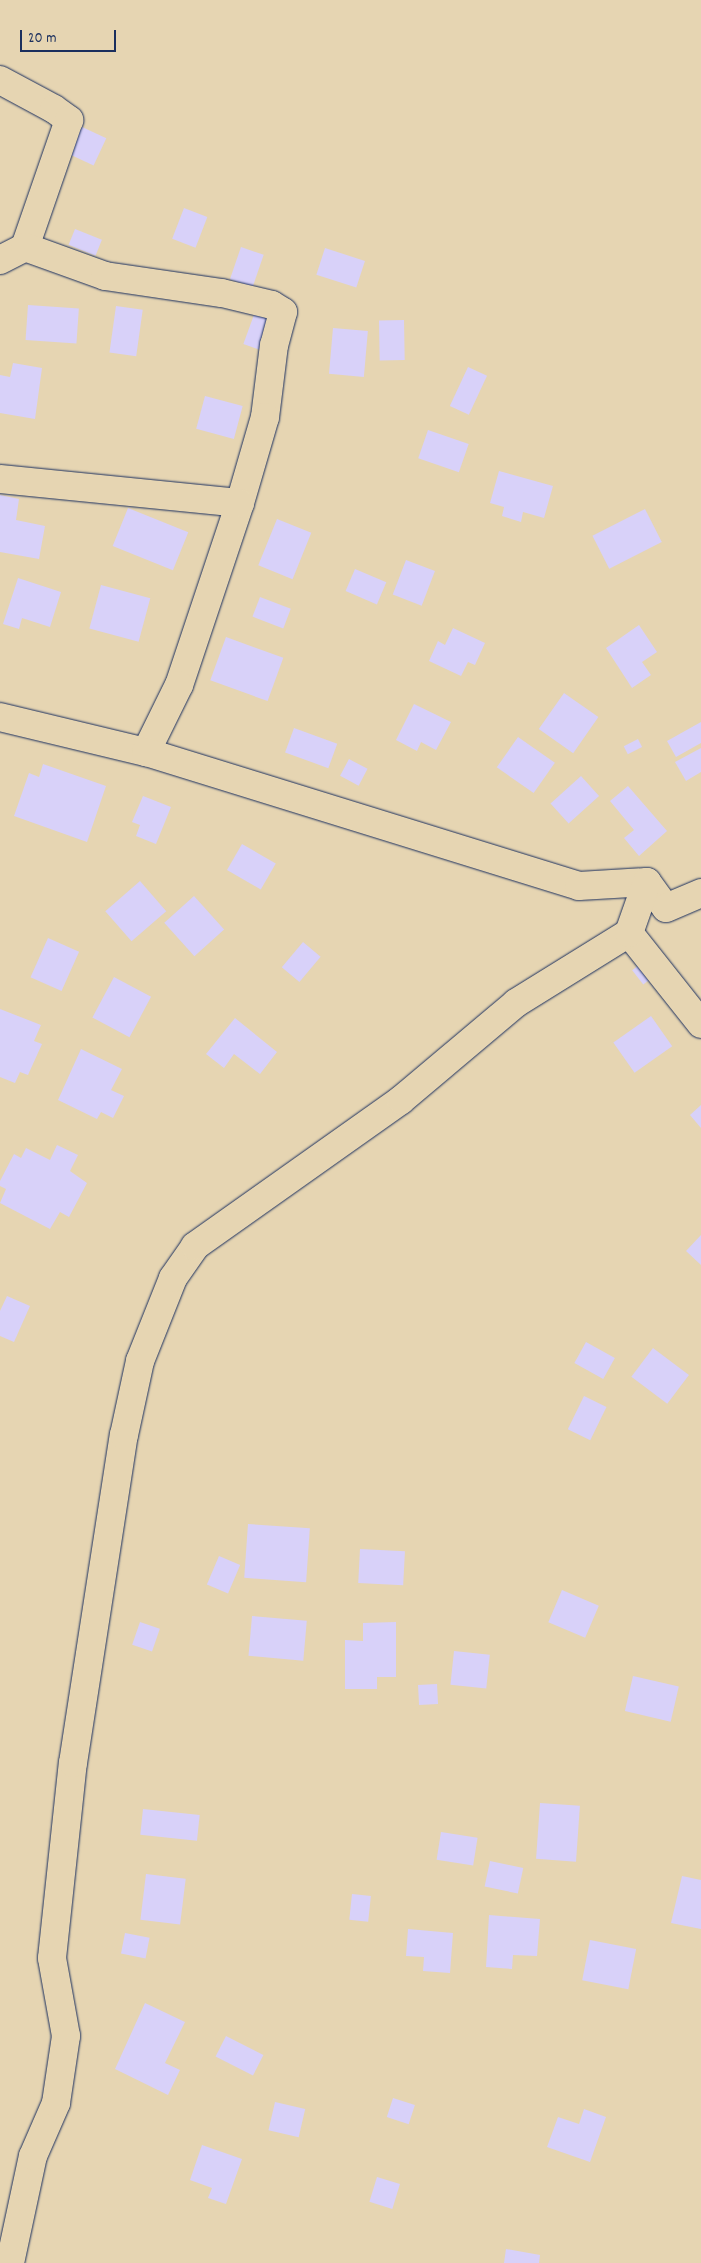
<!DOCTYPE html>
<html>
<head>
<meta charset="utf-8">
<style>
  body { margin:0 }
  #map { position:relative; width:701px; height:2263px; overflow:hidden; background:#e6d5b2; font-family:Dekko,sans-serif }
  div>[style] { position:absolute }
  .building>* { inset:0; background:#d8d1f9; transform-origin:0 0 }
  .roads { filter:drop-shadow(0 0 1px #1b2f5e) drop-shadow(0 0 1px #1b2f5e) }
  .minor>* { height:28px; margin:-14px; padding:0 14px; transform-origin:14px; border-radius:14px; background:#e6d5b2 }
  span { translate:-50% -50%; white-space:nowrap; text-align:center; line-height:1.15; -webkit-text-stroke:4px #e6d5b2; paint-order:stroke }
  .scale { position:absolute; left:20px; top:30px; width:96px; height:22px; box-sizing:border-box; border:2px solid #1b2f5e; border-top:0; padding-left:6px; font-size:15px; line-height:18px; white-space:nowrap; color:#1b2f5e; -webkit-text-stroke:4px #e6d5b2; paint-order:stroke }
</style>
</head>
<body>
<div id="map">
  <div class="building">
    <i style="left:80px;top:126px;width:29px;height:30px;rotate:25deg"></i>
    <i style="left:184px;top:208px;width:25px;height:33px;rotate:21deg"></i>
    <i style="left:75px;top:229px;width:29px;height:17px;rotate:22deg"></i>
    <i style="left:241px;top:247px;width:24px;height:34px;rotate:19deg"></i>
    <i style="left:325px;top:248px;width:42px;height:28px;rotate:18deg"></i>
    <i style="left:28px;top:305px;width:51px;height:35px;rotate:4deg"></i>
    <i style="left:116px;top:306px;width:27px;height:47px;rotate:8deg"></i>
    <i style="left:255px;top:312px;width:20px;height:34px;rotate:20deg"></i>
    <i style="left:404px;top:320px;width:40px;height:25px;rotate:89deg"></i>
    <i style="left:333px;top:328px;width:35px;height:46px;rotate:5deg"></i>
    <i style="clip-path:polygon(13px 363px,42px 368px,35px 419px,0 413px,0 375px,10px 377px)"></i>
    <i style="left:468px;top:367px;width:21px;height:43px;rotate:25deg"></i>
    <i style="left:205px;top:396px;width:39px;height:34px;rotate:15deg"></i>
    <i style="left:428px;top:430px;width:43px;height:30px;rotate:19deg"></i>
    <i style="clip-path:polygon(499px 471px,553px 486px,544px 518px,523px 512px,521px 522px,502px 516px,504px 507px,490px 503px)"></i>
    <i style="clip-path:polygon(0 495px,19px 499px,16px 520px,45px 526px,39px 559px,0 552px)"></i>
    <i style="left:128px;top:508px;width:65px;height:41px;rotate:22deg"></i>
    <i style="left:645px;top:509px;width:37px;height:59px;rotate:63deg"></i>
    <i style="left:277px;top:519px;width:37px;height:50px;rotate:22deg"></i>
    <i style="left:406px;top:560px;width:31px;height:37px;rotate:21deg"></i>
    <i style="left:355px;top:569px;width:34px;height:24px;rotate:23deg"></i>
    <i style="clip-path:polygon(18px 578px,61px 592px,50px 627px,22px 618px,19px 629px,3px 624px)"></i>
    <i style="left:101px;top:585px;width:51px;height:45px;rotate:15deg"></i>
    <i style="left:260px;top:597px;width:33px;height:21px;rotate:21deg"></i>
    <i style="clip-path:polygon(639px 625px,657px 652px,642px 662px,651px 675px,632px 688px,606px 648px)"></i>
    <i style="clip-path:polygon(453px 628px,485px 643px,475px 665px,468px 662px,461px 676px,429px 661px,438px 641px,445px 645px)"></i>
    <i style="left:226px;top:637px;width:61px;height:46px;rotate:20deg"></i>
    <i style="left:564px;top:693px;width:42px;height:44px;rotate:35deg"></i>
    <i style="clip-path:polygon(414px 704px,451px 722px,436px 750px,421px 742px,417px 751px,396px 740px)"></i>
    <i style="clip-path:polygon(701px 722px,701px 743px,676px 757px,667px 741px)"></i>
    <i style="left:294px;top:728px;width:46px;height:26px;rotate:20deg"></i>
    <i style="left:518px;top:737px;width:45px;height:37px;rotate:35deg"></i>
    <i style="left:638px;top:739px;width:9px;height:16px;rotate:63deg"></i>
    <i style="clip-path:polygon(701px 748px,701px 772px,686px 781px,675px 762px)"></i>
    <i style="left:349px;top:759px;width:21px;height:19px;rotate:28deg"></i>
    <i style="clip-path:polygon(43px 764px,106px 786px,87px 842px,14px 816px,29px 773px,39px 777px)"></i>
    <i style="left:581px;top:776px;width:27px;height:41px;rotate:48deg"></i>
    <i style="clip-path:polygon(628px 786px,667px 831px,639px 856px,624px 838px,634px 830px,610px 801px)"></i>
    <i style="clip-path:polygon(143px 796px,171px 807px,156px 844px,136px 836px,140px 825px,132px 822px)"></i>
    <i style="left:242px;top:844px;width:39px;height:30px;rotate:30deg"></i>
    <i style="left:140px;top:881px;width:40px;height:46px;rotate:49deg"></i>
    <i style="left:194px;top:896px;width:45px;height:40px;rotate:48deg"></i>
    <i style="left:48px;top:938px;width:34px;height:43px;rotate:24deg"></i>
    <i style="left:303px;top:942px;width:23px;height:33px;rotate:40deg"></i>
    <i style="left:644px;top:961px;width:18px;height:15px;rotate:52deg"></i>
    <i style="left:114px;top:977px;width:42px;height:46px;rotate:28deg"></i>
    <i style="clip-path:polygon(0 1009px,41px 1025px,34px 1041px,42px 1044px,28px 1075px,20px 1072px,15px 1083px,0 1077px)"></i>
    <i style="left:651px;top:1016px;width:37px;height:46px;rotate:55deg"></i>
    <i style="clip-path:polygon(235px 1018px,277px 1052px,260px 1074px,234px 1054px,224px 1068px,206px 1054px)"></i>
    <i style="clip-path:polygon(81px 1049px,122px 1069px,111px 1090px,124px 1096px,113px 1118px,101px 1112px,97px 1119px,58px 1100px)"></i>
    <i style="clip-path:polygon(701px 1105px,701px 1128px,690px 1115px)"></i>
    <i style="clip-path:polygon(57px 1145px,78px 1155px,70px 1171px,87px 1183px,69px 1217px,60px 1212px,50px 1229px,0 1203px,6px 1189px,0 1186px,0 1181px,14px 1154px,21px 1158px,26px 1148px,50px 1160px)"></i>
    <i style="clip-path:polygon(701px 1235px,701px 1265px,686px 1251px)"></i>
    <i style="clip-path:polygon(7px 1296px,30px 1306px,14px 1342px,0 1336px,0 1311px)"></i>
    <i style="left:586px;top:1342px;width:33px;height:24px;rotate:29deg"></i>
    <i style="left:653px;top:1348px;width:45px;height:36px;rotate:37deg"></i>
    <i style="left:584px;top:1396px;width:25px;height:37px;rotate:26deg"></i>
    <i style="left:248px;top:1524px;width:62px;height:54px;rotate:4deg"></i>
    <i style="left:360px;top:1549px;width:45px;height:34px;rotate:3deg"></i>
    <i style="left:219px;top:1556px;width:23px;height:31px;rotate:23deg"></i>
    <i style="left:562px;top:1590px;width:40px;height:35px;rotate:23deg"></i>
    <i style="left:252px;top:1616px;width:55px;height:40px;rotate:5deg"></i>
    <i style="left:140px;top:1622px;width:21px;height:24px;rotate:19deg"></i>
    <i style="clip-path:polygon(396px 1622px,396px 1677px,377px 1677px,377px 1689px,345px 1689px,345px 1640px,363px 1641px,363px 1623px)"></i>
    <i style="left:454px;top:1651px;width:36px;height:34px;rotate:6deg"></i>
    <i style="left:633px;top:1676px;width:47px;height:36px;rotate:13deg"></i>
    <i style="left:437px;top:1684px;width:20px;height:19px;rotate:87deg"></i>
    <i style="left:540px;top:1803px;width:40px;height:56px;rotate:4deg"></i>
    <i style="left:143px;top:1809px;width:57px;height:26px;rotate:6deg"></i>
    <i style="left:441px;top:1832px;width:37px;height:28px;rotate:9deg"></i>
    <i style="left:490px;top:1861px;width:34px;height:26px;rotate:12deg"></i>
    <i style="left:146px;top:1874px;width:40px;height:46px;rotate:7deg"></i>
    <i style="clip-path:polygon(682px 1876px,701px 1880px,701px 1929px,671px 1923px)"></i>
    <i style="left:352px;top:1894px;width:19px;height:26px;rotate:6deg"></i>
    <i style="clip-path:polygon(489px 1915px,540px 1919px,537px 1956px,513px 1955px,512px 1969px,486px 1967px)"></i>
    <i style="clip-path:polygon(408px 1929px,453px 1933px,450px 1973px,423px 1971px,424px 1957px,406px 1956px)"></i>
    <i style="left:125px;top:1933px;width:25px;height:21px;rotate:11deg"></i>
    <i style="left:590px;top:1940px;width:47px;height:41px;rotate:11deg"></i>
    <i style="clip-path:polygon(145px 2003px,185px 2022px,165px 2063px,180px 2070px,168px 2095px,115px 2069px)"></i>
    <i style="left:226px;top:2036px;width:42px;height:23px;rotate:27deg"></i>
    <i style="left:393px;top:2098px;width:23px;height:20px;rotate:18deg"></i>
    <i style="left:275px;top:2102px;width:31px;height:29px;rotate:13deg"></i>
    <i style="clip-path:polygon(584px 2109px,606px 2117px,590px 2162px,547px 2147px,558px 2117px,579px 2124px)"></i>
    <i style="clip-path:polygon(202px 2145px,242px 2159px,226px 2204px,208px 2198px,212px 2188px,190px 2180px)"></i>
    <i style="left:377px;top:2177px;width:24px;height:26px;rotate:17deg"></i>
    <i style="clip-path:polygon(506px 2249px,540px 2255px,539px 2263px,504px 2263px)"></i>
  </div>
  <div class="roads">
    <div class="minor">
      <i style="left:0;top:80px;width:61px;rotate:28.2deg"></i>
      <i style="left:54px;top:109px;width:19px;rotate:36deg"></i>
      <i style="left:69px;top:120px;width:134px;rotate:109.1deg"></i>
      <i style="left:0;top:260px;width:28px;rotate:-27deg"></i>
      <i style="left:25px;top:247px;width:85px;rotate:19.9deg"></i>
      <i style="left:105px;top:276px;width:118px;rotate:8.3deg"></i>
      <i style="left:222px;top:293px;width:51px;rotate:13.5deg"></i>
      <i style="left:272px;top:305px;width:13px;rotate:32deg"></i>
      <i style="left:283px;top:312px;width:34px;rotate:105deg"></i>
      <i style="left:274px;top:345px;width:73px;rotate:97.1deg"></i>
      <i style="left:265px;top:417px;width:90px;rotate:106.2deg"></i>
      <i style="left:240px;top:503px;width:192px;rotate:108.5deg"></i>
      <i style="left:179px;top:685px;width:75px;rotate:116.2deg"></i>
      <i style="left:0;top:479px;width:241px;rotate:5.7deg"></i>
      <i style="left:0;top:717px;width:150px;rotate:13.5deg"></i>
      <i style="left:146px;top:752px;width:453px;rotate:17.2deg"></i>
      <i style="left:579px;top:886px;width:68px;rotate:-3.4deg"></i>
      <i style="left:647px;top:882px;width:32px;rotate:54deg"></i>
      <i style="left:666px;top:908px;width:38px;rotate:-23deg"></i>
      <i style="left:629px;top:933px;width:116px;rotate:51.6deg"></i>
      <i style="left:10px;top:2263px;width:109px;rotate:-77.9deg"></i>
      <i style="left:33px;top:2156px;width:58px;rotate:-66.5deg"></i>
      <i style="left:56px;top:2103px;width:68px;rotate:-81.5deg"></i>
      <i style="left:66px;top:2036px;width:79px;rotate:-100.2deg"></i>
      <i style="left:52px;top:1958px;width:196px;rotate:-83.9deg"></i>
      <i style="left:73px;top:1763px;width:332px;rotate:-81.2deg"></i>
      <i style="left:124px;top:1435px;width:76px;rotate:-77.8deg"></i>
      <i style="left:140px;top:1361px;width:89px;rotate:-68.3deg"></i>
      <i style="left:173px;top:1278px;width:39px;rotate:-55deg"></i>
      <i style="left:195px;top:1246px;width:252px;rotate:-35.3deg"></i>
      <i style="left:401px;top:1100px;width:150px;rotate:-40.1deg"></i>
      <i style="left:516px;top:1003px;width:133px;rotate:-31.8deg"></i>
      <i style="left:629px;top:933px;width:54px;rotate:-70.6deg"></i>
    </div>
  </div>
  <div class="scale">20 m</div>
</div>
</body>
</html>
